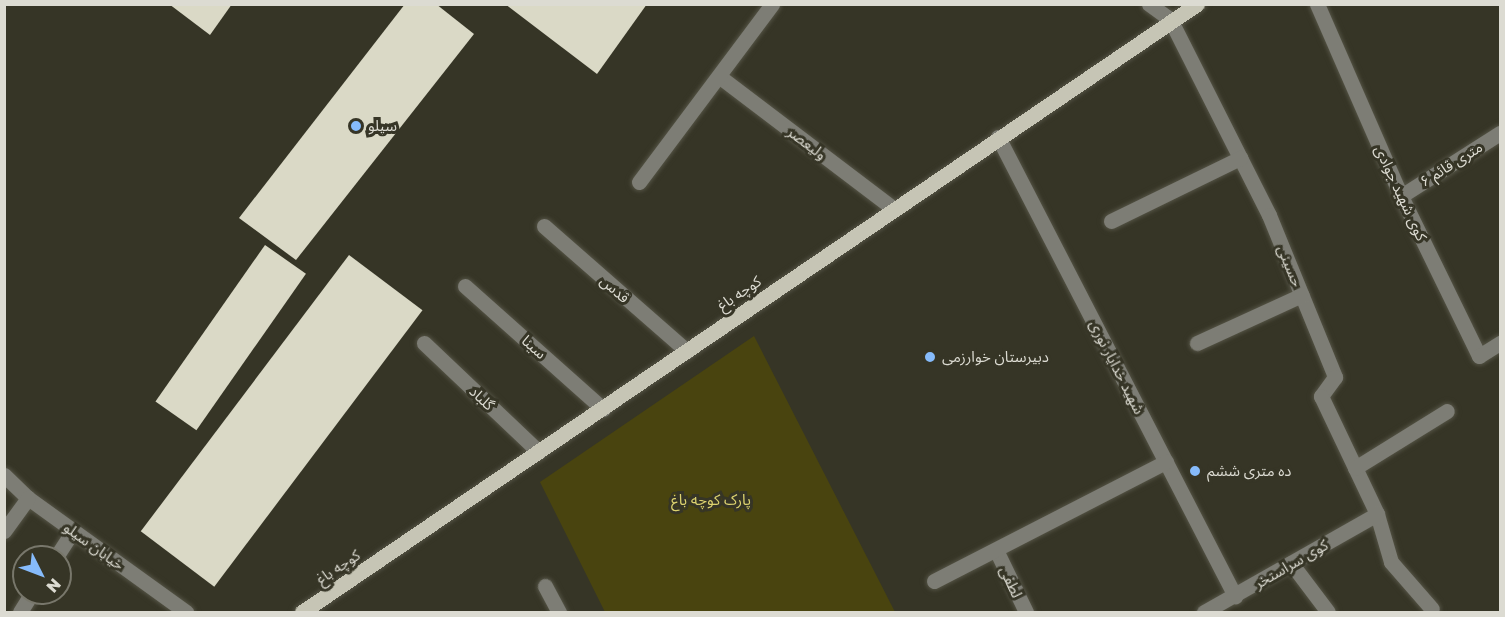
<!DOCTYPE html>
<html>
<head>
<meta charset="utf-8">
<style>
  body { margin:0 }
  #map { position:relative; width:1505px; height:617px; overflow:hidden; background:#363526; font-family:"Golos Text","Noto Sans Arabic",sans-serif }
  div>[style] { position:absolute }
  .green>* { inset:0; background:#49440f }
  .building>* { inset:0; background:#dad9c6; transform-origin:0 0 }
  .roads { filter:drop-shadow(0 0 2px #545345) drop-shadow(0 0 2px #545345) }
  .minor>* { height:15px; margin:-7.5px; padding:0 7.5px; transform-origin:7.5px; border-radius:7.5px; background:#7d7d75 }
  .major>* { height:15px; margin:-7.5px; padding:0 7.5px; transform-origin:7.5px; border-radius:7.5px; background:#c6c5b5 }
  .dots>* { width:16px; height:16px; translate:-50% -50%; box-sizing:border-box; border:3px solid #363526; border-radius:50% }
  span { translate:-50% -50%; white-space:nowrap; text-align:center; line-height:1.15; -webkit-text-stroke:6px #363526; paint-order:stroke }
  .poi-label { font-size:15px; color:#dcdbd2 }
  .left { translate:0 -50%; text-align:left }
  .street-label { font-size:15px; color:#dcdbd2 }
  .park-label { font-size:15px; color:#ddd36f }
  .frame { position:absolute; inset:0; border:6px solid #dcdbd2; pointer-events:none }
  .north { position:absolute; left:12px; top:545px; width:60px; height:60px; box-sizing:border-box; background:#363526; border:2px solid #78776b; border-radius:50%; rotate:132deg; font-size:16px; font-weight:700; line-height:24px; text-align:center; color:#dcdbd2 }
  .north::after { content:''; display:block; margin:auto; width:21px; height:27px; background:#86bbfb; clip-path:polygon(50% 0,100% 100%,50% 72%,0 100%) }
</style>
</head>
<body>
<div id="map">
  <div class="green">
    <i style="clip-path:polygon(754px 336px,895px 612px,605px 612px,540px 482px)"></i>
  </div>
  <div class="building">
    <i style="clip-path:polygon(169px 4px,232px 4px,210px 35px)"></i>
    <i style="clip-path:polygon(405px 4px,436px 4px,474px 34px,296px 260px,239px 218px)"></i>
    <i style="clip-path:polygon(505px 4px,647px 4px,597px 74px)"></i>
    <i style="left:265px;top:245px;width:50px;height:191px;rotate:35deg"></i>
    <i style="left:349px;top:255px;width:92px;height:346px;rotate:37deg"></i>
  </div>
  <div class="roads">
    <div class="minor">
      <i style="left:1149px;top:4px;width:26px;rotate:36deg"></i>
      <i style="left:1170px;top:19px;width:220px;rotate:63.2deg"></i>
      <i style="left:1269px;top:215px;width:175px;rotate:67.8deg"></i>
      <i style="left:1335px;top:377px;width:24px;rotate:126deg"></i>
      <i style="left:1321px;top:396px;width:131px;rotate:64.6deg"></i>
      <i style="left:1377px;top:514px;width:50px;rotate:73.7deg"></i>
      <i style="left:1391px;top:562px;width:62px;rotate:48.9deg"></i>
      <i style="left:1317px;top:4px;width:210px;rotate:66.4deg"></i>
      <i style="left:1401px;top:196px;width:178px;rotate:64deg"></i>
      <i style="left:1479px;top:356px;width:25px;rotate:-32deg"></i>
      <i style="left:720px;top:77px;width:218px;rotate:37.2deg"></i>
      <i style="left:998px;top:137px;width:517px;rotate:62.69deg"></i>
      <i style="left:639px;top:182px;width:222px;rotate:-53.2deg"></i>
      <i style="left:1401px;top:196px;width:117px;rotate:-32.5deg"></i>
      <i style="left:1111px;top:221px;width:144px;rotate:-26deg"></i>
      <i style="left:544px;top:226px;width:190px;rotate:41.2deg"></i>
      <i style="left:465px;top:286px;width:185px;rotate:41.7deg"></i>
      <i style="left:424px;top:343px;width:158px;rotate:43.5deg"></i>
      <i style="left:1197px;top:343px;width:115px;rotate:-24.6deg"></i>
      <i style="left:1355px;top:468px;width:108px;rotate:-31.8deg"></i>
      <i style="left:4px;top:475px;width:33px;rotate:44deg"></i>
      <i style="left:28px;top:498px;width:195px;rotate:35.8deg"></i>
      <i style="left:4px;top:531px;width:41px;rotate:-54deg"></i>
      <i style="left:997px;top:552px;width:67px;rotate:64.2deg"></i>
      <i style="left:56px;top:557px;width:31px;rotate:-57deg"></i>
      <i style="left:1291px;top:563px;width:61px;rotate:52.9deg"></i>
      <i style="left:934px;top:581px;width:261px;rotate:-27.2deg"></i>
      <i style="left:545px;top:586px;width:30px;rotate:62deg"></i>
      <i style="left:20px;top:612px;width:22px;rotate:-58deg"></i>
      <i style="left:1204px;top:612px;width:199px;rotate:-29.5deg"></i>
    </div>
    <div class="major">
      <i style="left:302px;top:612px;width:1082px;rotate:-34.19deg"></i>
    </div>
  </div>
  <div class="dots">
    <i style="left:356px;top:126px;background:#86bbfb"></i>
    <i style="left:930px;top:357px;background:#86bbfb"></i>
    <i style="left:1195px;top:471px;background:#86bbfb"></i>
  </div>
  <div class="poi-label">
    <span class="left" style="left:368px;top:126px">سیلو</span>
    <span class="left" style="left:942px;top:357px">دبیرستان خوارزمی</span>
    <span class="left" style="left:1207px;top:471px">ده متری ششم</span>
  </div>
  <div class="street-label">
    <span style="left:807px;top:143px;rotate:37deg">ولیعصر</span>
    <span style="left:1451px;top:164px;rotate:-32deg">۶ متری قائم</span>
    <span style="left:1401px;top:193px;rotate:65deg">کوی شهید جوادی</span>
    <span style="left:1290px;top:266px;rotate:68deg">حسینی</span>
    <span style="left:615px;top:289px;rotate:41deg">قدس</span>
    <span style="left:739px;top:293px;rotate:-34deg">کوچه باغ</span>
    <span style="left:534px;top:347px;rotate:42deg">سینا</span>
    <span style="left:1117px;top:367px;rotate:63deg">شهید خدایار نوری</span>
    <span style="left:482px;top:398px;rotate:43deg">گلباد</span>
    <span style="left:94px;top:546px;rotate:36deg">خیابان سیلو</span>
    <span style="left:1291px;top:564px;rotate:-30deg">کوی سراستخر</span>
    <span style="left:338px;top:567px;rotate:-34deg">کوچه باغ</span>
    <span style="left:1011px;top:582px;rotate:65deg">لطفی</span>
  </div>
  <div class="park-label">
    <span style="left:711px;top:500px">پارک کوچه باغ</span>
  </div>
  <div class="frame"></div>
  <div class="north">N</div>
</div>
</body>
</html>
